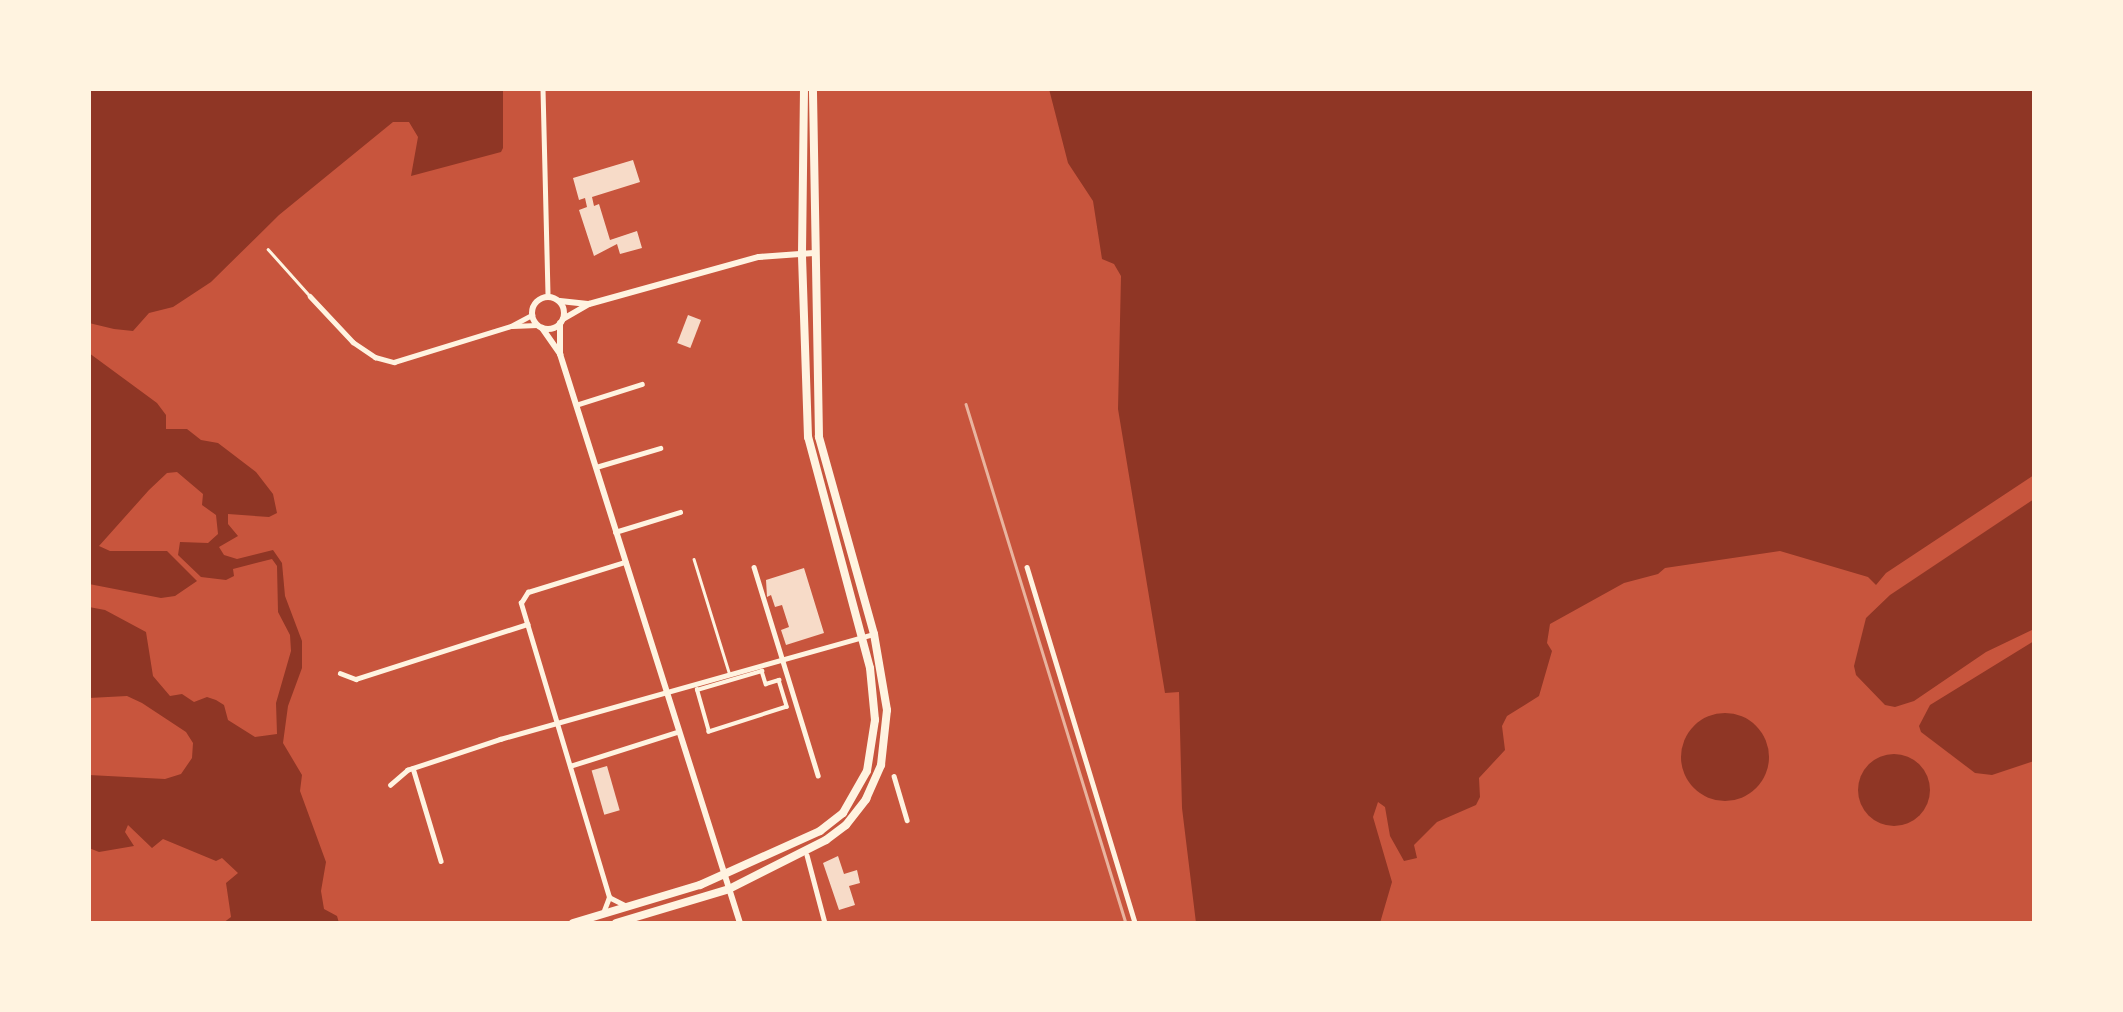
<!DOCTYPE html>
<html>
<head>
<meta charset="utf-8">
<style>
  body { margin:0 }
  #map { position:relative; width:2123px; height:1012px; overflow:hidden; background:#c8553d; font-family:"Fira Sans",sans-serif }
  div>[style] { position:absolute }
  .water>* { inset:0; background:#8f3625 }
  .round { border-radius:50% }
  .building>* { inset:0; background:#f7dbc8; transform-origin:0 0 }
  .service>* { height:2.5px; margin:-1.25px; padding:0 1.25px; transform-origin:1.25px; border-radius:1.25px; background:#fff3e0 }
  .pedestrian>* { height:3.5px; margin:-1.75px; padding:0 1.75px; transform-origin:1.75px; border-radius:1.75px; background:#fff3e0 }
  .minor>* { height:4.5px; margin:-2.25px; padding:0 2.25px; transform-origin:2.25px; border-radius:2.25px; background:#fff3e0 }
  .tertiary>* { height:6px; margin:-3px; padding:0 3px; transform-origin:3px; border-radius:3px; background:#fff3e0 }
  .tertiary>.ring { margin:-3px; padding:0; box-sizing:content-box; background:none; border:6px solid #fff3e0; border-radius:50% }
  .trunk>* { height:8px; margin:-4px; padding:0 4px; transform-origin:4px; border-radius:4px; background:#fff3e0 }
  .rail>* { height:2.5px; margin:-1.25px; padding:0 1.25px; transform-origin:1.25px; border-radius:1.25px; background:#e9b49f }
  span { translate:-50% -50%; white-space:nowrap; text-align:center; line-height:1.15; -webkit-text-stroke:6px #fff3e0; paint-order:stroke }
  .frame { position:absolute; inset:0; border:91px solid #fff3e0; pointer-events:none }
</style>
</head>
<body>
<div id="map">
  <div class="water">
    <i style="clip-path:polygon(89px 89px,503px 89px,503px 148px,501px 152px,411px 176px,418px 137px,409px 122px,393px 122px,279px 215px,211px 282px,173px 307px,149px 313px,133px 331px,114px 329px,89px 323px)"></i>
    <i style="clip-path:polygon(1049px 89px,2034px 89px,2034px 475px,1886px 573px,1876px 585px,1868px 577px,1780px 551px,1665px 568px,1658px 574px,1624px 583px,1550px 624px,1547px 643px,1552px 651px,1539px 696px,1507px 716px,1502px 726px,1505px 750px,1479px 778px,1480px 797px,1476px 805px,1437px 822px,1414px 845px,1417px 858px,1404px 861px,1390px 836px,1385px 807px,1378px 802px,1373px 817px,1392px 882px,1380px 923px,1196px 923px,1182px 808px,1179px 692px,1165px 693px,1118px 409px,1121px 276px,1114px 264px,1102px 259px,1093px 201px,1068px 163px)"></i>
    <i style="clip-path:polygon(89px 353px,157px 403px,166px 415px,166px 429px,187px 429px,201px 440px,218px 443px,256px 472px,273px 494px,277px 513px,269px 517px,228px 514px,228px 524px,238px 536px,219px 547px,224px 555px,237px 559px,273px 550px,282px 563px,285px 596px,302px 641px,302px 668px,288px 706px,283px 743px,302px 775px,300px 791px,326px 862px,321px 891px,324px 909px,337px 916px,339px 923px,223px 923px,231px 917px,226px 883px,238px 873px,222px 858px,216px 861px,163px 839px,152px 848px,128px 825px,125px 832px,134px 846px,99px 852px,89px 848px,89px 775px,165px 779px,181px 774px,192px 758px,193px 743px,186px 732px,142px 703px,127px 696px,89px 698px,89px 607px,105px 610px,146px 632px,153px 676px,170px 696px,182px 694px,194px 702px,207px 697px,216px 700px,224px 705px,228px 720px,255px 737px,277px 734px,276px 703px,291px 651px,290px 635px,278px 612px,277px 566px,272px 559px,233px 569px,234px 576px,226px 580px,201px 577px,178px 555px,180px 542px,208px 543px,218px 534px,216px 515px,202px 505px,203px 494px,177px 472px,167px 473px,149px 490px,99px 546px,110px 551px,167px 551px,197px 581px,175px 596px,161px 598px,89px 584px)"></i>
    <i style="clip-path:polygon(2034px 499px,2034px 629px,1986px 652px,1914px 701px,1895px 707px,1885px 705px,1856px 675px,1854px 666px,1866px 618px,1890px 595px)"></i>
    <i style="clip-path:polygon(2034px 641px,2034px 761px,1992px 775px,1975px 773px,1921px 732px,1919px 726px,1930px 705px)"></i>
    <i class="round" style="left:1681px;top:713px;width:88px;height:88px"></i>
    <i class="round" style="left:1858px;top:754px;width:72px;height:72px"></i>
  </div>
  <div class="building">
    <i style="clip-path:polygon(633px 160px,640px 182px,592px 197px,594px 206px,599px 204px,610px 240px,637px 231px,642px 248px,620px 254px,617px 244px,594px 256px,579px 210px,587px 207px,585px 198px,579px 200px,573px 178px)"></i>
    <i style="left:688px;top:315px;width:14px;height:30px;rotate:21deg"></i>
    <i style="clip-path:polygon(804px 568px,824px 633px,786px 645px,781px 630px,789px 627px,782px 605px,775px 607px,771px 595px,767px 597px,766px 580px)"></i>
    <i style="left:607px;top:766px;width:46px;height:16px;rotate:74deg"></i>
    <i style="clip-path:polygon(838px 856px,844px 874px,857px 870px,860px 883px,849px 886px,855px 905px,839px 910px,823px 863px)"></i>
  </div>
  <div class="service">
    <i style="left:268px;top:249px;width:63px;rotate:48.2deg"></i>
    <i style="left:694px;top:559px;width:121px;rotate:72.8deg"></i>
  </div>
  <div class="pedestrian">
    <i style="left:762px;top:671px;width:14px;rotate:73deg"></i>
    <i style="left:766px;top:684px;width:14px;rotate:-17deg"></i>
    <i style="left:779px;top:680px;width:28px;rotate:73deg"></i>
    <i style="left:787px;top:707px;width:82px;rotate:162.2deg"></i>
    <i style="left:709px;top:732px;width:44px;rotate:-105.9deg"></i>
    <i style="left:697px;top:690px;width:68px;rotate:-16.3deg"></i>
  </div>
  <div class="minor">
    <i style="left:543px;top:89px;width:208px;rotate:88.6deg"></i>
    <i style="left:310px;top:296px;width:63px;rotate:46.9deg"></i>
    <i style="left:353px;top:342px;width:27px;rotate:34deg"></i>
    <i style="left:375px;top:357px;width:20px;rotate:15deg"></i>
    <i style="left:394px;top:362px;width:122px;rotate:-17.1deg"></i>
    <i style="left:511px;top:326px;width:24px;rotate:-28deg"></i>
    <i style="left:512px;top:326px;width:25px;rotate:-2deg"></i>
    <i style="left:576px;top:405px;width:69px;rotate:-17.7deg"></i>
    <i style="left:596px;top:467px;width:67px;rotate:-16.5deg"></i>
    <i style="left:615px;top:532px;width:68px;rotate:-17.1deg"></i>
    <i style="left:754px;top:567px;width:218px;rotate:72.9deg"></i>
    <i style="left:1027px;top:567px;width:372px;rotate:73.1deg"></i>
    <i style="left:340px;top:673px;width:17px;rotate:21deg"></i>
    <i style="left:356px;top:679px;width:180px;rotate:-17.8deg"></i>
    <i style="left:570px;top:766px;width:112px;rotate:-17.6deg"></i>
    <i style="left:413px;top:768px;width:97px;rotate:73.2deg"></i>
    <i style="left:894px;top:776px;width:46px;rotate:73.5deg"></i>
    <i style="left:390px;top:785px;width:23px;rotate:-41deg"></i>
    <i style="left:407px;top:770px;width:98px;rotate:-18.4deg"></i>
    <i style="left:500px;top:739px;width:388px;rotate:-15.7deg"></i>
    <i style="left:807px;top:855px;width:70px;rotate:75.2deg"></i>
    <i style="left:609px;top:897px;width:20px;rotate:27deg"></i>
    <i style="left:603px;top:913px;width:17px;rotate:-69deg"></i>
    <i style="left:609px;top:897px;width:307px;rotate:-106.7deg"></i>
    <i style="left:521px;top:603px;width:13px;rotate:-58deg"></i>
    <i style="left:528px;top:592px;width:102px;rotate:-17.2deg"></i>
  </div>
  <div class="tertiary">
    <i class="ring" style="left:532px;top:297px;width:26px;height:26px"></i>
    <i style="left:560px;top:301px;width:28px;rotate:6deg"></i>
    <i style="left:563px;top:319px;width:30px;rotate:-30deg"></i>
    <i style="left:589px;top:304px;width:176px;rotate:-15.5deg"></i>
    <i style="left:759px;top:257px;width:55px;rotate:-4.2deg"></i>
    <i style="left:560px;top:323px;width:31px;rotate:90deg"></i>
    <i style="left:560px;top:354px;width:597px;rotate:72.45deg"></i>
    <i style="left:542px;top:328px;width:32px;rotate:55deg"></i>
  </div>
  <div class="trunk">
    <i style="left:573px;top:923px;width:133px;rotate:-16.7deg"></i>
    <i style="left:700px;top:885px;width:132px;rotate:-24.2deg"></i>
    <i style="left:820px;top:831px;width:29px;rotate:-38deg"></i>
    <i style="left:843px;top:813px;width:48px;rotate:-60.3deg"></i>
    <i style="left:867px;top:771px;width:52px;rotate:-81.1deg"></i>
    <i style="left:875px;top:720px;width:52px;rotate:-95.5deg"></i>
    <i style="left:870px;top:668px;width:239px;rotate:-105deg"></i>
    <i style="left:808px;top:437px;width:184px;rotate:-91.9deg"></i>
    <i style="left:802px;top:253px;width:164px;rotate:-89.3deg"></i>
    <i style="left:616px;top:923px;width:118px;rotate:-16.7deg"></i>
    <i style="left:729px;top:889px;width:109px;rotate:-26.8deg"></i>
    <i style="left:826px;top:840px;width:25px;rotate:-37deg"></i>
    <i style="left:846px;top:825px;width:33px;rotate:-52deg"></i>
    <i style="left:866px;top:799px;width:37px;rotate:-66deg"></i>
    <i style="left:881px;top:765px;width:55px;rotate:-83.8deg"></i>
    <i style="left:887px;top:710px;width:77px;rotate:-99.7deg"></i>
    <i style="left:874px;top:634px;width:205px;rotate:-105.6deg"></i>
    <i style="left:819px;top:437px;width:348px;rotate:-91deg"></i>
  </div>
  <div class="rail">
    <i style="left:966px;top:404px;width:543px;rotate:72.87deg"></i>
  </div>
  <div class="frame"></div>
</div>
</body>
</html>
